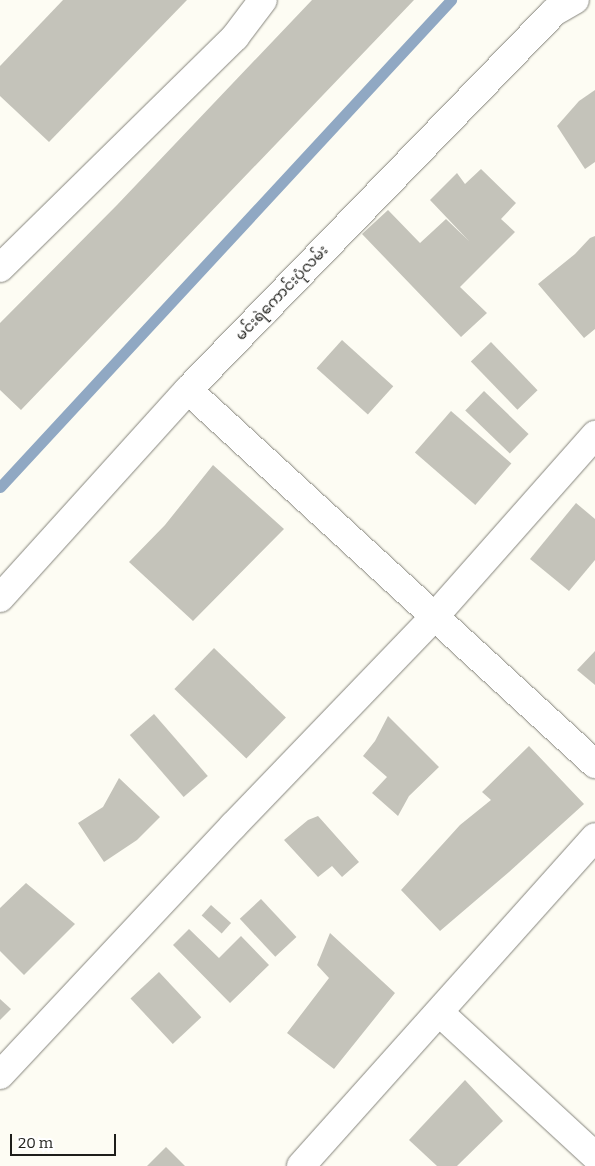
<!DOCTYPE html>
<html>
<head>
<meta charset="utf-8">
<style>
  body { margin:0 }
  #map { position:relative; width:595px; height:1166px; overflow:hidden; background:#fdfcf3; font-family:Bitter,"Noto Sans Myanmar",serif }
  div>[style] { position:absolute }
  .stream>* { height:11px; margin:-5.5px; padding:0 5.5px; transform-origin:5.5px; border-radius:5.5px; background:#90a8c3 }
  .building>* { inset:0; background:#c4c3ba; transform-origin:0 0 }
  .roads { filter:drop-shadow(0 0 1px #85847c) drop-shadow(0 0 1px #85847c) }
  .minor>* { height:28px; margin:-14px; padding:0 14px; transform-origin:14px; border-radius:14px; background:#fff }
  span { translate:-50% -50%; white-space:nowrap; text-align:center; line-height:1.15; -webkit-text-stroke:5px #fff; paint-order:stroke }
  .street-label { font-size:15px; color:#1e1e1a }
  .scale { position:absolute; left:10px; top:1134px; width:106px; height:22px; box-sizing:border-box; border:2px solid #1e1e1a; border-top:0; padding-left:6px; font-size:15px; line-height:18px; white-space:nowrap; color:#1e1e1a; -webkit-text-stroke:4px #fff; paint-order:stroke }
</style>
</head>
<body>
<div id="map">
  <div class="stream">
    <i style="left:0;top:487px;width:664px;rotate:-47.2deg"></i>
  </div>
  <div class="building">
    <i style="clip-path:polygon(63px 0,187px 0,49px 142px,0 96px,0 66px)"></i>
    <i style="clip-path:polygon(312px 0,414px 0,21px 410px,0 390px,0 323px,117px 205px)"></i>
    <i style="clip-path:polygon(595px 90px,595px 162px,585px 169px,557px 126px,579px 101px)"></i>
    <i style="clip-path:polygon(481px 169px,516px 203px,501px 219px,515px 232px,460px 287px,487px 313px,461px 337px,362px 234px,388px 210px,420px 243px,446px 219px,469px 241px,430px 200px,457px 173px,465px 184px)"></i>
    <i style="clip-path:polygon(595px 236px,595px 329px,584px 338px,538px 284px,575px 254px,590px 238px)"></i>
    <i style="left:342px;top:340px;width:69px;height:38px;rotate:42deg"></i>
    <i style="left:491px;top:342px;width:67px;height:28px;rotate:46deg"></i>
    <i style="left:484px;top:391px;width:62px;height:27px;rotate:44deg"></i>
    <i style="left:451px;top:411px;width:80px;height:55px;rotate:41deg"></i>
    <i style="clip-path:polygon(213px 465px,284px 529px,193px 621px,129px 562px,165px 525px)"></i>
    <i style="clip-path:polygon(576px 503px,595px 519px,595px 560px,569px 591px,530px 559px)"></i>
    <i style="left:214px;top:648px;width:100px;height:57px;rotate:44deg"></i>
    <i style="clip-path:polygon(595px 651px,595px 685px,577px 670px)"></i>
    <i style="left:154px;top:714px;width:82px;height:32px;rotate:49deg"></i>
    <i style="clip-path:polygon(388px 716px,439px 767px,409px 796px,398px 816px,372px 793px,387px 777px,363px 756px,375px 741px)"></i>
    <i style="clip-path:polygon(529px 746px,584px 804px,509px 872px,440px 931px,401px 890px,460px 825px,491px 800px,482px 792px)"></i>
    <i style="clip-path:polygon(119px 778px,160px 817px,137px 840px,104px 862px,78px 823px,103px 807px)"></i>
    <i style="clip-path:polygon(318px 816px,359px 862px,342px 877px,332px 866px,318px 877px,284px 840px,308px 820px)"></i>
    <i style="clip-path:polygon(26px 883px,75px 924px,24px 975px,0 951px,0 908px)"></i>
    <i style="left:261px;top:899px;width:52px;height:29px;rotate:47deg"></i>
    <i style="left:211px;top:905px;width:27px;height:14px;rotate:42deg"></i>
    <i style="clip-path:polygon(189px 929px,219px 958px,241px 936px,269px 965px,230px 1003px,173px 945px)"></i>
    <i style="clip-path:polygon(330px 933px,395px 993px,334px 1069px,287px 1033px,329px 978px,317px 965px)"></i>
    <i style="left:159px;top:972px;width:62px;height:39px;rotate:47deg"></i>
    <i style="clip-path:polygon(0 999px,11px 1009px,0 1020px)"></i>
    <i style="clip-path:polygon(465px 1080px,503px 1121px,457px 1166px,437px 1166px,409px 1140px)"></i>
    <i style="clip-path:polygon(166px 1147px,185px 1166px,147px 1166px)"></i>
  </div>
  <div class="roads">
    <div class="minor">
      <i style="left:0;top:268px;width:330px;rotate:-44.5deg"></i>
      <i style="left:235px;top:37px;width:46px;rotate:-52.9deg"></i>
      <i style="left:188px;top:390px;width:553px;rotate:42.58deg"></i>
      <i style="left:0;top:598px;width:280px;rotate:-47.9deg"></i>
      <i style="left:188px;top:390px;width:526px;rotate:-45.92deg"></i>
      <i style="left:554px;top:12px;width:24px;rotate:-30deg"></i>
      <i style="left:440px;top:1013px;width:211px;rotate:42.7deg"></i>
      <i style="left:0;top:1075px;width:341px;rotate:-46.9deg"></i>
      <i style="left:233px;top:826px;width:291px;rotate:-46.1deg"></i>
      <i style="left:435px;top:616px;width:242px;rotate:-48.5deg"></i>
      <i style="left:301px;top:1166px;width:441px;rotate:-48.2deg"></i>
    </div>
  </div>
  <div class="street-label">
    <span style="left:282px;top:293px;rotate:-46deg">မင်းရဲကောင်းပုံလမ်း</span>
  </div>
  <div class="scale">20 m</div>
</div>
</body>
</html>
